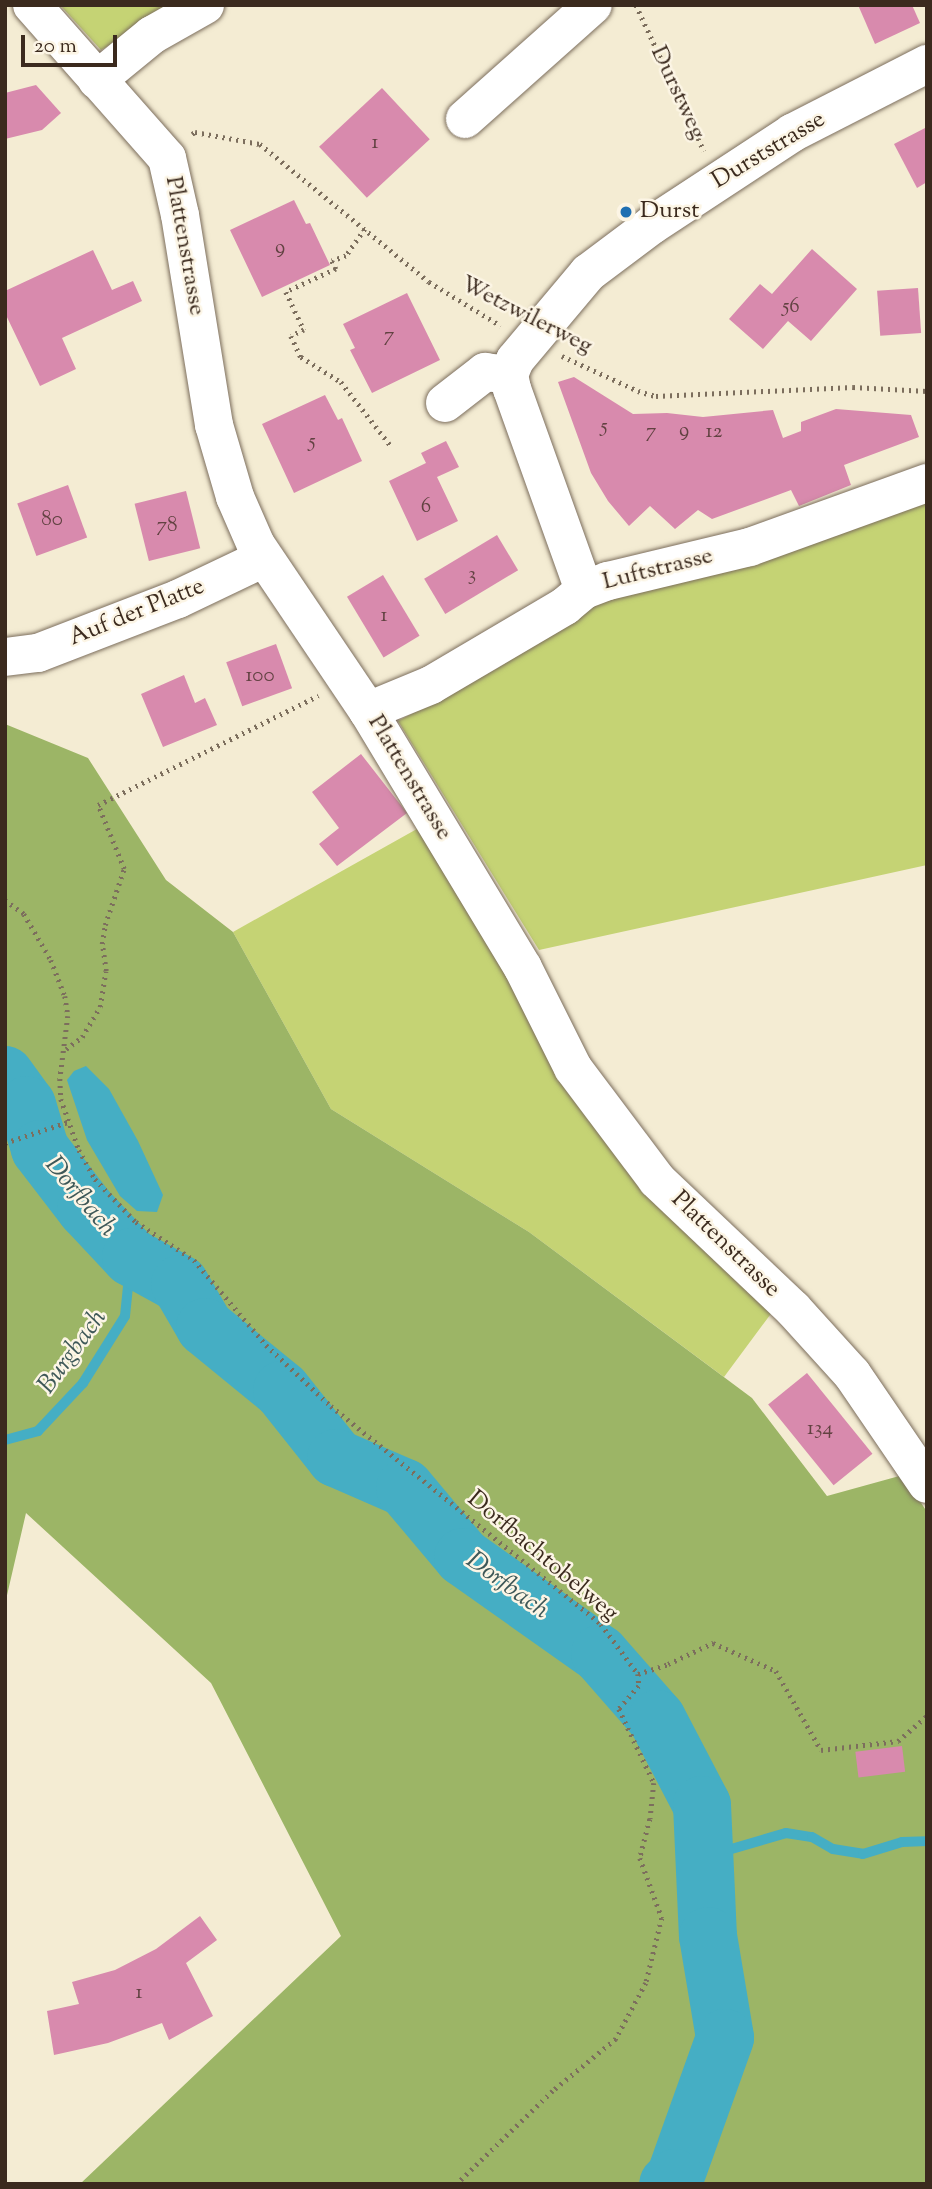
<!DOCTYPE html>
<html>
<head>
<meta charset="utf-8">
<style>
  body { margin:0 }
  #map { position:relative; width:932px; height:2189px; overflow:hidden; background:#f4ecd3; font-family:"Sorts Mill Goudy",serif }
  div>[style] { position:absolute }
  .green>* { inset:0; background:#c5d374 }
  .forest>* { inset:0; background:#9cb566 }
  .water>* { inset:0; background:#45aec4 }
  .stream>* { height:10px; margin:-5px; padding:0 5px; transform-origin:5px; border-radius:5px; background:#45aec4 }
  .river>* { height:58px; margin:-29px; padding:0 29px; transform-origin:29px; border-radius:29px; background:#45aec4 }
  .building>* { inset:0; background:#d88aad; transform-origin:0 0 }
  .path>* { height:4.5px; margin-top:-2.25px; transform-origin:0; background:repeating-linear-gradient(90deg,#7c6e5d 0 2px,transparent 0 7px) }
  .roads { filter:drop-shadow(0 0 2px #7c6e5d) drop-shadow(0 0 2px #7c6e5d) }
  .minor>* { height:38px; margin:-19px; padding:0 19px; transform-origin:19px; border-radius:19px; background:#fff }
  .dots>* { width:19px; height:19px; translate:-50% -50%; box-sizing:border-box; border:4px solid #fcf5e5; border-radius:50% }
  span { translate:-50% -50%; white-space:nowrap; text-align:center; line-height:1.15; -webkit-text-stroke:5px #fcf5e5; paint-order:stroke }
  .number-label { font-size:21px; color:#624242 }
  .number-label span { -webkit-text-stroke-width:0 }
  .street-label { font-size:24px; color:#3b2a1e }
  .poi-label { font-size:24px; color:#3b2a1e }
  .left { translate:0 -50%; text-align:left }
  .water-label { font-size:26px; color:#3e5858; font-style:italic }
  .frame { position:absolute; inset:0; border:7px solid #3b2a1e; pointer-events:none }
  .scale { position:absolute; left:21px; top:35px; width:96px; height:32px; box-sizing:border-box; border:4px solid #3b2a1e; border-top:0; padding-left:9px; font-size:21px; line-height:24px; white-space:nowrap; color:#3b2a1e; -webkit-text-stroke:5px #fcf5e5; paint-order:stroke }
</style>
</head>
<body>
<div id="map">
  <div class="green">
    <i style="clip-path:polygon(60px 5px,180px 5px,101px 50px)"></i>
    <i style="clip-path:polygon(927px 497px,927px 865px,539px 950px,398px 721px,498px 668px,601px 598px)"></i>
    <i style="clip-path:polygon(424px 825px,497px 946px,773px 1311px,724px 1377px,529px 1232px,331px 1109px,233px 932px)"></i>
  </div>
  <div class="forest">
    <i style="clip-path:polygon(5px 724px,88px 758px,166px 880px,233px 932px,331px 1109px,529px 1232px,752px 1398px,827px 1496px,903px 1475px,927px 1512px,927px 2184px,80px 2184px,341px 1936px,211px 1683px,26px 1513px,5px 1604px)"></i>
  </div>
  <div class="water">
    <i style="clip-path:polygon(86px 1066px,109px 1089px,138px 1141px,163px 1195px,157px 1212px,137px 1211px,120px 1196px,87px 1140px,67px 1080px,74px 1071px)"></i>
  </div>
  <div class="stream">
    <i style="left:5px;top:1440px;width:34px;rotate:-15deg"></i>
    <i style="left:38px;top:1431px;width:66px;rotate:-46.8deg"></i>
    <i style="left:83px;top:1383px;width:79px;rotate:-57.9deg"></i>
    <i style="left:125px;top:1316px;width:59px;rotate:-84.2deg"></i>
    <i style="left:704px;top:1857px;width:85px;rotate:-16.3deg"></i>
    <i style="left:786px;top:1833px;width:26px;rotate:9deg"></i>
    <i style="left:812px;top:1837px;width:24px;rotate:30deg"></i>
    <i style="left:833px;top:1849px;width:30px;rotate:9deg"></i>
    <i style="left:863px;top:1854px;width:41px;rotate:-17.1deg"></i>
    <i style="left:902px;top:1842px;width:25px;rotate:-2deg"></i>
  </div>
  <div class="river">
    <i style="left:5px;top:1075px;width:37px;rotate:54deg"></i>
    <i style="left:27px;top:1105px;width:46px;rotate:73.5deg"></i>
    <i style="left:40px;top:1149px;width:76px;rotate:52.5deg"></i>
    <i style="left:86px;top:1209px;width:66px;rotate:46.8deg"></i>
    <i style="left:131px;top:1257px;width:56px;rotate:28.9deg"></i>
    <i style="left:180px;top:1284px;width:50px;rotate:59.8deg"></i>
    <i style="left:205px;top:1327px;width:99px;rotate:39.3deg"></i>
    <i style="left:282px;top:1390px;width:87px;rotate:51.5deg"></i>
    <i style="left:336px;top:1458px;width:75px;rotate:23.5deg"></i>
    <i style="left:405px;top:1488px;width:90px;rotate:50deg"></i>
    <i style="left:463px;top:1557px;width:168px;rotate:35.3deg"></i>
    <i style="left:600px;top:1654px;width:86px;rotate:48.8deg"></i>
    <i style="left:657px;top:1719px;width:97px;rotate:62.4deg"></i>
    <i style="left:702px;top:1805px;width:131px;rotate:87.4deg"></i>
    <i style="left:708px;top:1936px;width:103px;rotate:80.5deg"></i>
    <i style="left:725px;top:2038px;width:149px;rotate:109.7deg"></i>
    <i style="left:675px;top:2178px;width:9px;rotate:139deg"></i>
  </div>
  <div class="building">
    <i style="clip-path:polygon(858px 5px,912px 5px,920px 23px,875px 44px)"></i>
    <i style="clip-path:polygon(36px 85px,61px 113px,42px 130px,5px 139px,5px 93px)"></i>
    <i style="left:382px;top:88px;width:70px;height:86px;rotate:47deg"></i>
    <i style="clip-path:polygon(927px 127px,927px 182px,917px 188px,894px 144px)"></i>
    <i style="clip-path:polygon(294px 200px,306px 224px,310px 223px,330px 265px,262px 297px,230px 230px)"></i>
    <i style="clip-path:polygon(812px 249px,857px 289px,811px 341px,788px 321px,763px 349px,729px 319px,760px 284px,772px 294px)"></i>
    <i style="clip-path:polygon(93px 250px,112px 290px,133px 281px,142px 301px,62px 338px,76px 369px,40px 386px,5px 313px,5px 291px)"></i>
    <i style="left:918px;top:288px;width:45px;height:41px;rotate:86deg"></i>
    <i style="clip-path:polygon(407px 293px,440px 360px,372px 393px,350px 350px,355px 348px,343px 324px)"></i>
    <i style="clip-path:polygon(574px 377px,633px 414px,667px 413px,703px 417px,773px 410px,783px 438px,801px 431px,801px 422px,836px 409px,911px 415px,919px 437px,844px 465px,851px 485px,799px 506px,791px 490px,712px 519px,698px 510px,675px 529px,650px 506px,629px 526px,608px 501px,591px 473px,558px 382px)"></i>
    <i style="clip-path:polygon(325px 395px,338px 420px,342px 418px,362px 461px,294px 493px,262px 424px)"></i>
    <i style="clip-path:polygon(446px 441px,459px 467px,437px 477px,458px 521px,417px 541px,389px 481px,426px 463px,421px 453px)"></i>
    <i style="left:68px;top:485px;width:56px;height:54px;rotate:70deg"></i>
    <i style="left:186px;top:491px;width:59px;height:53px;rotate:76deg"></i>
    <i style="left:497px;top:535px;width:41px;height:85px;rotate:59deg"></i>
    <i style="left:383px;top:575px;width:71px;height:42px;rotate:59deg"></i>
    <i style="left:276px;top:644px;width:47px;height:53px;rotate:70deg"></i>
    <i style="clip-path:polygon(184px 675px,195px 703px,205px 698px,217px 725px,163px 747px,141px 694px)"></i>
    <i style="clip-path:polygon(361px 754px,407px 813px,337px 866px,319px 844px,339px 828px,312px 792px)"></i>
    <i style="left:807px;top:1373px;width:104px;height:50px;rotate:51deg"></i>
    <i style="left:902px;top:1746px;width:26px;height:47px;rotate:83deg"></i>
    <i style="clip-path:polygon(200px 1916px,217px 1940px,186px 1963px,213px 2016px,169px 2040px,162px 2023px,108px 2043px,54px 2055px,47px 2011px,79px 2004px,72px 1982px,115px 1970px,156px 1949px)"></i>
  </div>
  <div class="path">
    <i style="left:636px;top:5px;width:161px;rotate:65deg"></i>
    <i style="left:192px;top:134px;width:4px;rotate:-34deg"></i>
    <i style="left:195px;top:132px;width:66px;rotate:10.5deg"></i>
    <i style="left:260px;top:144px;width:218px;rotate:39.2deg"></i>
    <i style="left:429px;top:282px;width:84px;rotate:31.4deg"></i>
    <i style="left:365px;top:229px;width:33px;rotate:125deg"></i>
    <i style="left:346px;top:256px;width:15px;rotate:160deg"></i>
    <i style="left:332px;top:261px;width:9px;rotate:63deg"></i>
    <i style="left:336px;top:269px;width:55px;rotate:155.3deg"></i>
    <i style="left:286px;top:292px;width:42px;rotate:64.7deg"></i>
    <i style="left:304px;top:330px;width:14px;rotate:155deg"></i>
    <i style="left:291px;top:336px;width:23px;rotate:65deg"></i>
    <i style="left:301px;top:357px;width:47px;rotate:32deg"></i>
    <i style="left:341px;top:382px;width:81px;rotate:52deg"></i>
    <i style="left:562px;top:356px;width:84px;rotate:24.7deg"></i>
    <i style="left:638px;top:391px;width:19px;rotate:16deg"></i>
    <i style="left:656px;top:396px;width:197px;rotate:-2.6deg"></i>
    <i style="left:853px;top:387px;width:74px;rotate:3.1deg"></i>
    <i style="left:5px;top:900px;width:24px;rotate:36deg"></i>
    <i style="left:24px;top:914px;width:53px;rotate:59.6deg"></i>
    <i style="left:51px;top:960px;width:39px;rotate:69deg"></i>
    <i style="left:65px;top:996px;width:20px;rotate:81deg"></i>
    <i style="left:68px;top:1016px;width:64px;rotate:97.2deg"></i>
    <i style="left:60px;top:1079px;width:20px;rotate:87deg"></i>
    <i style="left:61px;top:1099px;width:54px;rotate:70.6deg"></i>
    <i style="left:79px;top:1150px;width:33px;rotate:61deg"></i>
    <i style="left:95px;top:1179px;width:59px;rotate:46.4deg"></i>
    <i style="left:136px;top:1222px;width:69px;rotate:33.2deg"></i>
    <i style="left:194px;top:1260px;width:111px;rotate:49.7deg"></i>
    <i style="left:266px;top:1345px;width:89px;rotate:43.2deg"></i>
    <i style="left:331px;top:1406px;width:347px;rotate:38.9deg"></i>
    <i style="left:601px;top:1624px;width:62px;rotate:53.5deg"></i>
    <i style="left:638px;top:1674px;width:12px;rotate:85deg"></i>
    <i style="left:639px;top:1686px;width:30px;rotate:131deg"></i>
    <i style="left:619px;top:1709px;width:82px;rotate:64.7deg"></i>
    <i style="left:654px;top:1783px;width:36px;rotate:96deg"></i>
    <i style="left:650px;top:1819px;width:40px;rotate:104.4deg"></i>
    <i style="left:640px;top:1858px;width:64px;rotate:69.9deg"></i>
    <i style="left:662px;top:1918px;width:67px;rotate:103.8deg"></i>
    <i style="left:646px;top:1983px;width:64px;rotate:118.2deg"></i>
    <i style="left:616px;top:2039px;width:82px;rotate:140.5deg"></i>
    <i style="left:553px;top:2091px;width:134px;rotate:135.9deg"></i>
    <i style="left:66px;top:1049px;width:20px;rotate:-37deg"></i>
    <i style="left:82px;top:1037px;width:35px;rotate:-59deg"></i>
    <i style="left:100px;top:1007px;width:36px;rotate:-81deg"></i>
    <i style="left:106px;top:971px;width:27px;rotate:-98deg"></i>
    <i style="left:102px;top:944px;width:19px;rotate:-81deg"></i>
    <i style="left:105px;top:925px;width:59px;rotate:-71.3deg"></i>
    <i style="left:124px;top:869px;width:69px;rotate:-112.1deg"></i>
    <i style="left:98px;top:805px;width:246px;rotate:-26.4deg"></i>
    <i style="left:5px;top:1143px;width:66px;rotate:-18.4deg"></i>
    <i style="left:638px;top:1674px;width:32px;rotate:-18deg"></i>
    <i style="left:668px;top:1664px;width:50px;rotate:-25deg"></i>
    <i style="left:713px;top:1643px;width:69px;rotate:24deg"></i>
    <i style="left:776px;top:1671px;width:91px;rotate:60.3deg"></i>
    <i style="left:821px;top:1750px;width:78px;rotate:-6.7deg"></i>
    <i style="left:898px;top:1741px;width:38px;rotate:-41deg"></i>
  </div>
  <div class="roads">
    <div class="minor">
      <i style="left:32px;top:5px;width:204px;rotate:48.6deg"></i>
      <i style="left:167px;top:158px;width:58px;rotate:77.2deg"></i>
      <i style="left:180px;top:215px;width:213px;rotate:80.8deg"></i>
      <i style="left:214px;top:425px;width:75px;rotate:73.7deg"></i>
      <i style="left:235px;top:497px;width:52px;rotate:66.4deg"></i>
      <i style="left:256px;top:545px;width:200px;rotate:56deg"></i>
      <i style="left:368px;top:711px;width:300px;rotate:58.9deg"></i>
      <i style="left:523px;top:968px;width:112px;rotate:63.4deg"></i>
      <i style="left:573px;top:1068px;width:140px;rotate:53.1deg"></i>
      <i style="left:657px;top:1180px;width:187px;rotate:43.5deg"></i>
      <i style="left:793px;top:1309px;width:88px;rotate:47.8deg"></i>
      <i style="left:852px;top:1374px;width:133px;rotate:55.7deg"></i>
      <i style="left:97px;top:80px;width:71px;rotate:-39.3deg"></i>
      <i style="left:152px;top:35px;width:61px;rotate:-29.5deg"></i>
      <i style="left:465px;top:119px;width:171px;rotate:-41.7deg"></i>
      <i style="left:445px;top:403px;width:51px;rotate:-37.8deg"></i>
      <i style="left:485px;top:372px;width:24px;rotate:7deg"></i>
      <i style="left:584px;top:590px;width:214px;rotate:-109.7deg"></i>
      <i style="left:512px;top:389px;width:14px;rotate:-102deg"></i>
      <i style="left:509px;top:375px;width:16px;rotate:-68deg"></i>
      <i style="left:515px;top:360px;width:114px;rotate:-50deg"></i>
      <i style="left:588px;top:273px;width:80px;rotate:-36.9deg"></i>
      <i style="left:652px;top:225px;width:168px;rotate:-33.3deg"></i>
      <i style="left:792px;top:133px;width:152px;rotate:-27.1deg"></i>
      <i style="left:5px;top:657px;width:33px;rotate:-7deg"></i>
      <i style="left:38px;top:653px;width:150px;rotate:-21.1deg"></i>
      <i style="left:178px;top:599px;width:95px;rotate:-25.5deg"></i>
      <i style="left:368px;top:711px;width:68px;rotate:-22.4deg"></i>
      <i style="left:431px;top:685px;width:156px;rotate:-30.5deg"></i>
      <i style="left:565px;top:606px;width:25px;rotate:-40deg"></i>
      <i style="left:584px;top:590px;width:26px;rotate:-21deg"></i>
      <i style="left:608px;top:581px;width:146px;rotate:-13.5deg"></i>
      <i style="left:750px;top:547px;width:188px;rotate:-19.9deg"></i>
    </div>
  </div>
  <div class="dots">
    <i style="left:626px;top:212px;background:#1f6fb2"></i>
  </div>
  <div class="number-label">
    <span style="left:375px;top:143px">1</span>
    <span style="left:280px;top:248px">9</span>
    <span style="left:791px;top:307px">56</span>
    <span style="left:389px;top:336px">7</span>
    <span style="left:604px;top:427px">5</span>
    <span style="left:684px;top:431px">9</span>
    <span style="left:651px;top:432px">7</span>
    <span style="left:714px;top:432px">12</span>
    <span style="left:312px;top:442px">5</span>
    <span style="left:426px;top:507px">6</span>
    <span style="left:52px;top:520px">80</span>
    <span style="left:167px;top:526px">78</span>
    <span style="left:472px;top:575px">3</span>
    <span style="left:384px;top:616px">1</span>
    <span style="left:260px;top:676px">100</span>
    <span style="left:820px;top:1429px">134</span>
    <span style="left:139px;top:1993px">1</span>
  </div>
  <div class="street-label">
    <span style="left:677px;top:93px;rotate:65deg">Durstweg</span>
    <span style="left:769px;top:151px;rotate:-31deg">Durststrasse</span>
    <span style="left:184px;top:246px;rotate:80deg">Plattenstrasse</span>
    <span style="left:526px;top:316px;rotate:27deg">Wetzwilerweg</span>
    <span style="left:658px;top:570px;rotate:-14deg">Luftstrasse</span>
    <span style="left:137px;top:613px;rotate:-22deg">Auf der Platte</span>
    <span style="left:409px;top:778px;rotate:59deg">Plattenstrasse</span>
    <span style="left:725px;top:1245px;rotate:44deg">Plattenstrasse</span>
    <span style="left:542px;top:1557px;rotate:40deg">Dorfbachtobelweg</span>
  </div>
  <div class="poi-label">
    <span class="left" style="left:640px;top:212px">Durst</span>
  </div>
  <div class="water-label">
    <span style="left:80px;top:1197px;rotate:50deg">Dorfbach</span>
    <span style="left:73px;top:1352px;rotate:-54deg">Burgbach</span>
    <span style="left:507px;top:1586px;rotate:36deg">Dorfbach</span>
  </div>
  <div class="frame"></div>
  <div class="scale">20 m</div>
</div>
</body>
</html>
